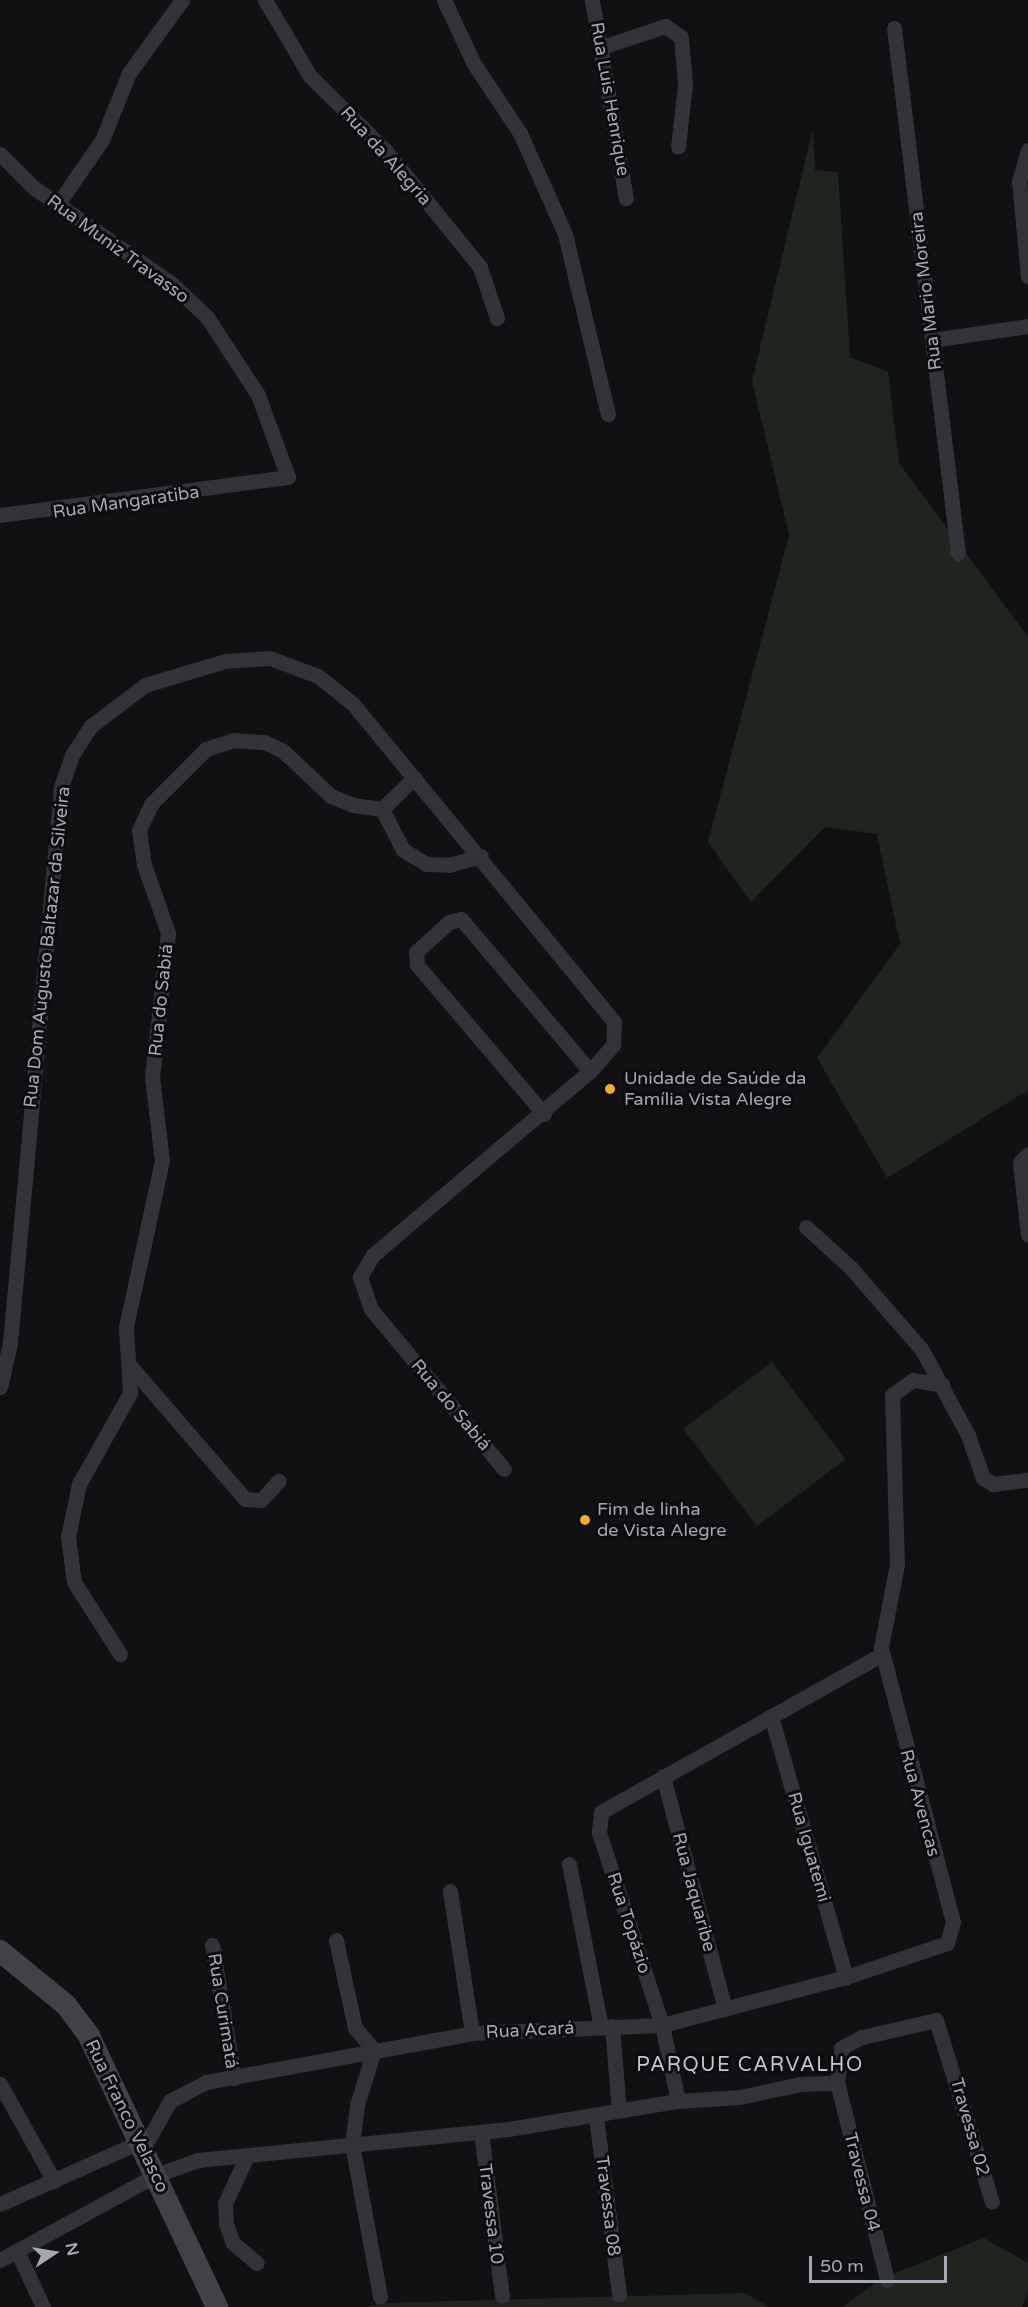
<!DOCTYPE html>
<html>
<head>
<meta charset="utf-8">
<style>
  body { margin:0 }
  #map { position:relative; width:1028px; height:2307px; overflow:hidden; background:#111113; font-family:"Varela Round",sans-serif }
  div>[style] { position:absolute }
  .green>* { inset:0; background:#1d251e; transform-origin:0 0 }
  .street>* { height:15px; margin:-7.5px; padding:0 7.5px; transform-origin:7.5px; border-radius:7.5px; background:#323338 }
  .secondary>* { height:22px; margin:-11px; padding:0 11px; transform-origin:11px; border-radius:11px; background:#404248 }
  .dots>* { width:16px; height:16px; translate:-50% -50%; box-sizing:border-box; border:3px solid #0c0c0e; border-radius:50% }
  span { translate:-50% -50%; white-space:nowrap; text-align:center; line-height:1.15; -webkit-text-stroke:6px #0c0c0e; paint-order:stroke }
  .street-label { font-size:18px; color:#a2a8b4 }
  .poi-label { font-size:18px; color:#a2a8b4 }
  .left { translate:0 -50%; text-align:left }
  .neighbourhood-label { font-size:20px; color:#c3c7d0; letter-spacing:1.5px }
  .north { position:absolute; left:24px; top:2223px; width:60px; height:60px; -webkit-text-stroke:4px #0c0c0e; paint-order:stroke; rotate:78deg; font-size:16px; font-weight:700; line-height:24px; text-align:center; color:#a2a8b4 }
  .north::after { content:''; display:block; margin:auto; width:21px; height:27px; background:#a2a8b4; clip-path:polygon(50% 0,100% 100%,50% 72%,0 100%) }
  .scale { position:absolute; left:809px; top:2256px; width:138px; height:27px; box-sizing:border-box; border:3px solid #a2a8b4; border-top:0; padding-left:8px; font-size:18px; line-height:21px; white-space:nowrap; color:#a2a8b4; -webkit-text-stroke:4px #0c0c0e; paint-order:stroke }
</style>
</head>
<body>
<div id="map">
  <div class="green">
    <i style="clip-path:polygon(813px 128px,815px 170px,838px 172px,850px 357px,888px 372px,899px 463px,1028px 637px,1028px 1090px,887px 1178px,817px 1058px,900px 944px,877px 834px,825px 827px,751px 902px,708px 842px,789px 535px,752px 381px)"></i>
    <i style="left:772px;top:1362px;width:122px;height:111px;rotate:53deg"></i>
    <i style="clip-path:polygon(984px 2238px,1028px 2263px,1028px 2293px,1022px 2307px,842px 2307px,883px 2278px)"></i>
    <i style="clip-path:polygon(745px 2293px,769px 2307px,367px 2307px,382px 2303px)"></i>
  </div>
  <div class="street">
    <i style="left:265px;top:0;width:88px;rotate:59.4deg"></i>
    <i style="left:310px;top:76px;width:105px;rotate:44.6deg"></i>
    <i style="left:385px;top:150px;width:151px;rotate:50.9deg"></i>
    <i style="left:480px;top:267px;width:54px;rotate:71.6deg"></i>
    <i style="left:444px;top:0;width:71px;rotate:64.9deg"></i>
    <i style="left:474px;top:64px;width:83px;rotate:56.3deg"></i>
    <i style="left:520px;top:133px;width:111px;rotate:66deg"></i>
    <i style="left:565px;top:234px;width:185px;rotate:76.6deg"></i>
    <i style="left:592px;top:0;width:201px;rotate:80.3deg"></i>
    <i style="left:894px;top:28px;width:529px;rotate:83.05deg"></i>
    <i style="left:602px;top:47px;width:66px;rotate:-18.4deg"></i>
    <i style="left:665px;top:26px;width:19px;rotate:35deg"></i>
    <i style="left:681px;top:37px;width:47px;rotate:85.1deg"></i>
    <i style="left:685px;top:84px;width:63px;rotate:96.3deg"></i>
    <i style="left:1028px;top:150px;width:32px;rotate:106deg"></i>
    <i style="left:1019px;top:181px;width:96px;rotate:84.6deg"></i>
    <i style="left:0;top:154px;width:47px;rotate:45deg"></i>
    <i style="left:33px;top:187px;width:169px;rotate:34.9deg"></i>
    <i style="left:172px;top:284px;width:48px;rotate:43.3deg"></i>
    <i style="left:207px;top:317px;width:93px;rotate:56.8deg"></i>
    <i style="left:258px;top:395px;width:87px;rotate:69.9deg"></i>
    <i style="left:288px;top:477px;width:290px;rotate:172.5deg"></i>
    <i style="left:57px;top:205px;width:79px;rotate:-55.3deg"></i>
    <i style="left:102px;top:140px;width:72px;rotate:-68.1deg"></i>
    <i style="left:129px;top:73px;width:90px;rotate:-54deg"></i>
    <i style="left:932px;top:340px;width:97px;rotate:-8.3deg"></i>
    <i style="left:382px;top:809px;width:46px;rotate:62.9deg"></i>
    <i style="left:403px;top:850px;width:27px;rotate:31deg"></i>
    <i style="left:426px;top:864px;width:23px;rotate:2deg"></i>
    <i style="left:449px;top:865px;width:33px;rotate:-16deg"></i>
    <i style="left:544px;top:1114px;width:196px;rotate:-130.4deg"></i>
    <i style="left:417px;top:965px;width:13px;rotate:-94deg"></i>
    <i style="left:416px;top:952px;width:45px;rotate:-42.3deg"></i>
    <i style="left:449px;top:922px;width:12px;rotate:-14deg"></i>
    <i style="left:461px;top:919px;width:199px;rotate:49.7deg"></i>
    <i style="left:1028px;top:1154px;width:11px;rotate:135deg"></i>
    <i style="left:1020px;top:1162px;width:73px;rotate:83.7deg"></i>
    <i style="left:806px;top:1227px;width:61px;rotate:42.3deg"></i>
    <i style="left:851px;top:1268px;width:108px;rotate:49.1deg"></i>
    <i style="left:922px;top:1350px;width:97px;rotate:61.6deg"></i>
    <i style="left:968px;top:1435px;width:46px;rotate:70.8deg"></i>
    <i style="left:983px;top:1478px;width:12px;rotate:31deg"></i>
    <i style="left:993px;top:1484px;width:35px;rotate:-7deg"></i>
    <i style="left:131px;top:1367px;width:174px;rotate:49.2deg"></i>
    <i style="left:245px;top:1499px;width:16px;rotate:4deg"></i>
    <i style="left:261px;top:1500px;width:26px;rotate:-47deg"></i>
    <i style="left:0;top:1387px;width:45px;rotate:-77.2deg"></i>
    <i style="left:10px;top:1343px;width:558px;rotate:-84.76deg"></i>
    <i style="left:61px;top:787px;width:34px;rotate:-71deg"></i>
    <i style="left:72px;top:755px;width:35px;rotate:-57deg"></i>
    <i style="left:91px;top:726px;width:68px;rotate:-37.2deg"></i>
    <i style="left:145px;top:685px;width:84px;rotate:-16.7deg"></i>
    <i style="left:225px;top:661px;width:45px;rotate:-3.8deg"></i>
    <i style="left:270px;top:658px;width:51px;rotate:20.6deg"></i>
    <i style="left:318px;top:676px;width:45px;rotate:38.7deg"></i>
    <i style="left:353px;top:704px;width:411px;rotate:50.6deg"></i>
    <i style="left:614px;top:1022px;width:23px;rotate:92deg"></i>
    <i style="left:613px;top:1045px;width:35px;rotate:131deg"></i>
    <i style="left:590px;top:1071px;width:285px;rotate:139.7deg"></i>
    <i style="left:373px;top:1255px;width:26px;rotate:121deg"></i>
    <i style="left:360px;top:1277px;width:34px;rotate:71deg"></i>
    <i style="left:371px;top:1309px;width:208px;rotate:50.3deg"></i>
    <i style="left:120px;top:1654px;width:85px;rotate:-122.6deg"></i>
    <i style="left:74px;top:1582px;width:45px;rotate:-97.6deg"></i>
    <i style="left:68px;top:1537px;width:54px;rotate:-78.3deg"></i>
    <i style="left:79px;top:1484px;width:104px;rotate:-60.7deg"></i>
    <i style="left:130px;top:1393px;width:66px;rotate:-93.5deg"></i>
    <i style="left:126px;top:1327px;width:170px;rotate:-77.8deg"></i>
    <i style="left:162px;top:1161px;width:85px;rotate:-96.8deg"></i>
    <i style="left:152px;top:1077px;width:145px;rotate:-83.7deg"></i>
    <i style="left:168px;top:933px;width:72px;rotate:-109.4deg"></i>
    <i style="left:144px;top:865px;width:35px;rotate:-98deg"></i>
    <i style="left:139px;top:830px;width:29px;rotate:-65deg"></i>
    <i style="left:151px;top:804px;width:78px;rotate:-45deg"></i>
    <i style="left:206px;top:749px;width:28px;rotate:-18deg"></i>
    <i style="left:233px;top:740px;width:31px;rotate:4deg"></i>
    <i style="left:264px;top:742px;width:21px;rotate:25deg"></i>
    <i style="left:283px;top:751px;width:66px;rotate:43.2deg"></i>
    <i style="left:331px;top:796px;width:24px;rotate:22deg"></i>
    <i style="left:353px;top:805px;width:29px;rotate:8deg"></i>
    <i style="left:382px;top:809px;width:45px;rotate:-44.1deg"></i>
    <i style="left:771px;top:1716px;width:272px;rotate:74deg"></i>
    <i style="left:663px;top:1776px;width:241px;rotate:75.1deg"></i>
    <i style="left:569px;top:1864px;width:166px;rotate:78.9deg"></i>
    <i style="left:450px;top:1891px;width:144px;rotate:81.2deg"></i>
    <i style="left:336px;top:1940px;width:90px;rotate:77.8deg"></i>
    <i style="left:355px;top:2028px;width:29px;rotate:49deg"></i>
    <i style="left:374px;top:2050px;width:58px;rotate:107.2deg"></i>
    <i style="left:357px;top:2105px;width:39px;rotate:97deg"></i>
    <i style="left:352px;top:2144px;width:155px;rotate:79.6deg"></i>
    <i style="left:212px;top:1945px;width:135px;rotate:80.6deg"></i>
    <i style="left:612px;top:2026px;width:85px;rotate:85.3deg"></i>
    <i style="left:0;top:2084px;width:111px;rotate:60.9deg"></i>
    <i style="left:678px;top:2101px;width:78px;rotate:-101.9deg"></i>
    <i style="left:662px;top:2025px;width:203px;rotate:-108.1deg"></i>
    <i style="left:599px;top:1832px;width:20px;rotate:-84deg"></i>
    <i style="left:601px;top:1812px;width:321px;rotate:-29.3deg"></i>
    <i style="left:596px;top:2117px;width:179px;rotate:82.6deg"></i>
    <i style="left:481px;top:2132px;width:165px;rotate:82.7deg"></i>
    <i style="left:247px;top:2156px;width:52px;rotate:115.1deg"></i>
    <i style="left:225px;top:2203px;width:21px;rotate:87deg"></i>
    <i style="left:226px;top:2224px;width:20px;rotate:70deg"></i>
    <i style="left:233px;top:2243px;width:31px;rotate:40deg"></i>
    <i style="left:0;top:2204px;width:163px;rotate:-23.9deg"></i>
    <i style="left:149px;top:2138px;width:43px;rotate:-60.4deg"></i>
    <i style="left:170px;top:2101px;width:41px;rotate:-27.8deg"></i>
    <i style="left:206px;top:2082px;width:270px;rotate:-10.4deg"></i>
    <i style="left:472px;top:2033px;width:190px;rotate:-2.4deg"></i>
    <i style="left:662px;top:2025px;width:190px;rotate:-14.6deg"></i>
    <i style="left:846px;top:1977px;width:107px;rotate:-18.6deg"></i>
    <i style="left:947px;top:1943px;width:22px;rotate:-74deg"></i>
    <i style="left:953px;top:1922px;width:284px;rotate:-104.7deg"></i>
    <i style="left:881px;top:1647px;width:84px;rotate:-79deg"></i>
    <i style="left:897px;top:1565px;width:170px;rotate:-91.7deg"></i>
    <i style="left:892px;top:1395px;width:26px;rotate:-36deg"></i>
    <i style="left:913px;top:1380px;width:30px;rotate:9deg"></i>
    <i style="left:17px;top:2251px;width:62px;rotate:65.1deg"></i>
    <i style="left:0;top:2260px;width:178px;rotate:-28.6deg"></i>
    <i style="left:156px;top:2175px;width:45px;rotate:-19.7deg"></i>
    <i style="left:198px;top:2160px;width:312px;rotate:-5.7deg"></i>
    <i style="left:508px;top:2129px;width:172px;rotate:-9.4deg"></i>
    <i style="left:678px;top:2101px;width:62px;rotate:-3.7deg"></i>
    <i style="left:740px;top:2097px;width:61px;rotate:-12.2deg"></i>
    <i style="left:800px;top:2084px;width:37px;rotate:-2deg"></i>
    <i style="left:887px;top:2280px;width:203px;rotate:-104.2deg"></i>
    <i style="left:837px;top:2083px;width:35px;rotate:-83deg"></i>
    <i style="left:841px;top:2048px;width:24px;rotate:-28deg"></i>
    <i style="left:862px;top:2037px;width:76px;rotate:-12.9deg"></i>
    <i style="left:936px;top:2020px;width:190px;rotate:72.9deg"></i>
  </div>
  <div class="secondary">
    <i style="left:0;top:1951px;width:85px;rotate:39.3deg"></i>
    <i style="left:66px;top:2005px;width:39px;rotate:53deg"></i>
    <i style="left:89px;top:2036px;width:300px;rotate:64.7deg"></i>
  </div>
  <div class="dots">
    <i style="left:610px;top:1089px;background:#f8aa24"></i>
    <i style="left:585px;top:1520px;background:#f8aa24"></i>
  </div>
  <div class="street-label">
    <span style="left:610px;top:99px;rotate:80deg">Rua Luis Henrique</span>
    <span style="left:386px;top:156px;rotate:48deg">Rua da Alegria</span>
    <span style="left:118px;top:249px;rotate:36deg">Rua Muniz Travasso</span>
    <span style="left:926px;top:291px;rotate:-97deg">Rua Mario Moreira</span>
    <span style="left:126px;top:502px;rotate:-8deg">Rua Mangaratiba</span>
    <span style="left:47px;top:947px;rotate:-84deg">Rua Dom Augusto Baltazar da Silveira</span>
    <span style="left:161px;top:1000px;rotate:-84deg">Rua do Sabiá</span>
    <span style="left:451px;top:1405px;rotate:50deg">Rua do Sabiá</span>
    <span style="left:920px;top:1803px;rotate:75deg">Rua Avencas</span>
    <span style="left:809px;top:1847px;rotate:74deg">Rua Iguatemi</span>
    <span style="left:694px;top:1892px;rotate:75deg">Rua Jaquaribe</span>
    <span style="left:629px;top:1923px;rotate:72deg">Rua Topázio</span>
    <span style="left:223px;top:2011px;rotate:81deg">Rua Curimatá</span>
    <span style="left:530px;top:2030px;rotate:-3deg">Rua Acará</span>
    <span style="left:127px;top:2116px;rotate:64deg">Rua Franco Velasco</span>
    <span style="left:970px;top:2127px;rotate:74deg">Travessa 02</span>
    <span style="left:862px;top:2182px;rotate:76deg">Travessa 04</span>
    <span style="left:608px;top:2206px;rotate:83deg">Travessa 08</span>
    <span style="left:491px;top:2214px;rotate:83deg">Travessa 10</span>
  </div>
  <div class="poi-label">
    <span class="left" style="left:624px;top:1089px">Unidade de Saúde da<br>Família Vista Alegre</span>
    <span class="left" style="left:597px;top:1520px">Fim de linha<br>de Vista Alegre</span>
  </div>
  <div class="neighbourhood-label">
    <span style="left:750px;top:2065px">PARQUE CARVALHO</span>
  </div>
  <div class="north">N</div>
  <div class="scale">50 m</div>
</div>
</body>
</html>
